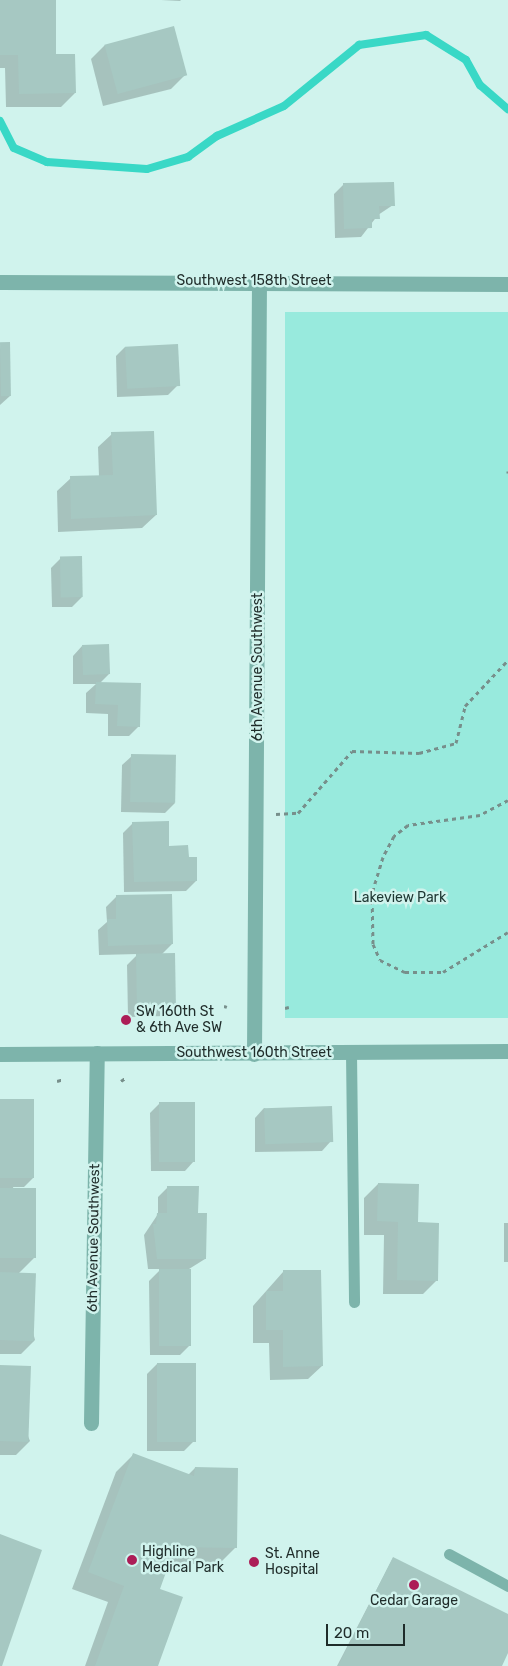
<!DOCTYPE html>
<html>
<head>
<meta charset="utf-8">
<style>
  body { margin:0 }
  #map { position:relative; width:508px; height:1666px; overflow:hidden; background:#d0f3ed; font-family:Rubik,sans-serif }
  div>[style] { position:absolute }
  .green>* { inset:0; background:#98eadd; transform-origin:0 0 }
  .shadow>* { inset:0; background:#0003; transform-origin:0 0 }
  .stream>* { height:8px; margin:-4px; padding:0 4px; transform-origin:4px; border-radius:4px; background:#39d8c6 }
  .building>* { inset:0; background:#a6c8c2; transform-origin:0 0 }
  .path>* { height:3px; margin-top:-1.5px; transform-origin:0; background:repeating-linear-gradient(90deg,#778f8b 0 4px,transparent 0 8px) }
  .service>* { height:11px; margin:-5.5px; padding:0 5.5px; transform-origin:5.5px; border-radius:5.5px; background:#7db4ab }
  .minor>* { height:15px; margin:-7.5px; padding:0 7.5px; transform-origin:7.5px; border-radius:7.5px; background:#7db4ab }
  .tertiary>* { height:15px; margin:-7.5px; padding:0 7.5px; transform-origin:7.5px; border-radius:7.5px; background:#7db4ab }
  .dots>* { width:14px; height:14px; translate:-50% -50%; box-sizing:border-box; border:2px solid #d0f3ed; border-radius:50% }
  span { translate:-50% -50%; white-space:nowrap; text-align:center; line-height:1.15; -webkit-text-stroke:5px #d0f3ed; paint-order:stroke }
  .street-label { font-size:14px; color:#1f2c2a }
  .park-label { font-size:14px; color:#1d3632 }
  .poi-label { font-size:14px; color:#1f2c2a }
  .left { translate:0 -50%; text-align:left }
  .scale { position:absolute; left:326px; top:1624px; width:79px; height:22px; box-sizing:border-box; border:2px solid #1f2c2a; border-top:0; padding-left:6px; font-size:15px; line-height:18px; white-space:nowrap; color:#1f2c2a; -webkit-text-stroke:4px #d0f3ed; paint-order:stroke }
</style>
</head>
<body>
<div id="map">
  <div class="green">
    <i style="left:508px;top:312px;width:706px;height:223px;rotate:90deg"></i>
  </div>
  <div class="shadow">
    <i style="clip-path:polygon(0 0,55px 0,55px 55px,75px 93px,61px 107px,6px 107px,5px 68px,0 68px)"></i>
    <i style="clip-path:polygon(161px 0,181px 0,180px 1px)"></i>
    <i style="clip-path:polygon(105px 45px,185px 75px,171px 89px,103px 106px,91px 59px)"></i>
    <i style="clip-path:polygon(344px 184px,393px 205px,378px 215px,361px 237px,335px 238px,334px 194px)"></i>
    <i style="clip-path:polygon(0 344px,10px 396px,0 405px)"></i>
    <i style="clip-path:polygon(125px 347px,178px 385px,168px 395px,117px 397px,116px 356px)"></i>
    <i style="clip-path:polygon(112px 434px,156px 515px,142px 528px,58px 532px,57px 491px,71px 478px,99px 477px,98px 447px)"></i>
    <i style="clip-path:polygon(61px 558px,82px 597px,72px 607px,52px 607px,51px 568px)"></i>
    <i style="clip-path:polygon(82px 646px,109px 674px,100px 683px,139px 726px,129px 736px,108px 736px,108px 714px,86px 713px,86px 693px,96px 684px,73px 684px,73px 656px)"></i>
    <i style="clip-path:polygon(132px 756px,175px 803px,165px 813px,121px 812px,122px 765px)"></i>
    <i style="clip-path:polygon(133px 823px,187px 859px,196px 881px,186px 891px,124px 892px,123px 833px)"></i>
    <i style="clip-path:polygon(116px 897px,172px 944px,161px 955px,175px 1006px,165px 1016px,128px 1017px,127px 965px,138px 954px,99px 955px,98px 930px,107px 922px,106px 907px)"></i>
    <i style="clip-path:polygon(0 1100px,34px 1177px,24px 1187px,13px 1187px,34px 1258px,18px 1274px,35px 1340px,21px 1354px,0 1354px)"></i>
    <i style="clip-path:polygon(160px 1103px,194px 1161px,185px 1171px,151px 1171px,150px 1113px)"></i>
    <i style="clip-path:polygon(264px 1108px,331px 1141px,322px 1151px,255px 1152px,255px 1118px)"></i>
    <i style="clip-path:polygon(378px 1184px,417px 1223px,437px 1280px,423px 1294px,383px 1294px,384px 1235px,364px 1235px,364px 1198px)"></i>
    <i style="clip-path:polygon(168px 1187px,205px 1259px,189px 1269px,190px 1345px,180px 1355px,150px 1355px,149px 1281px,161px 1269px,148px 1269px,144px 1235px,158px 1214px,158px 1197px)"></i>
    <i style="left:508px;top:1223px;width:39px;height:4px;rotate:90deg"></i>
    <i style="clip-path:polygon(283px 1272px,322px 1366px,308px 1379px,270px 1380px,269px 1343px,253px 1343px,253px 1306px)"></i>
    <i style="clip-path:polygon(157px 1364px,194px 1441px,184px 1451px,147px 1451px,147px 1374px)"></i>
    <i style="clip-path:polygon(0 1367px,30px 1441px,16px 1455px,0 1455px)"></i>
    <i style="clip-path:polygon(133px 1455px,188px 1475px,195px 1468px,236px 1547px,219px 1564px,168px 1564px,158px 1589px,156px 1666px,85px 1666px,108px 1602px,72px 1589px,116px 1472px)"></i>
    <i style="clip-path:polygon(393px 1558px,508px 1615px,508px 1651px,500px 1666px,337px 1666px)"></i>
  </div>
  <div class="stream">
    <i style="left:0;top:121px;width:30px;rotate:63deg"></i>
    <i style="left:14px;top:148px;width:36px;rotate:23deg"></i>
    <i style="left:47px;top:162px;width:100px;rotate:4deg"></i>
    <i style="left:147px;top:169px;width:43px;rotate:-16.3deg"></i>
    <i style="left:188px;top:157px;width:36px;rotate:-36deg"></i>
    <i style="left:217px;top:136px;width:73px;rotate:-24.1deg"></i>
    <i style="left:284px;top:106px;width:97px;rotate:-39.1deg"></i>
    <i style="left:359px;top:45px;width:68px;rotate:-8.5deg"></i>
    <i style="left:426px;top:35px;width:47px;rotate:32deg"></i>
    <i style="left:466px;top:60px;width:29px;rotate:61deg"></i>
    <i style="left:480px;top:85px;width:37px;rotate:41deg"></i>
  </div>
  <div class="building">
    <i style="clip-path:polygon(0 0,56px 0,56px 54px,75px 54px,76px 93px,19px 94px,18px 55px,0 55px)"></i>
    <i style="left:174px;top:26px;width:51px;height:72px;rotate:75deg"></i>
    <i style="clip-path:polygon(394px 182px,395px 206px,379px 206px,380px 219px,372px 219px,372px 228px,344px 229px,343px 183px)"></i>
    <i style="left:10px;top:342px;width:54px;height:10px;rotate:89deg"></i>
    <i style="left:178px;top:344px;width:42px;height:53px;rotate:87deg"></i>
    <i style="clip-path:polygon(154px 431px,157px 515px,71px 519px,70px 476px,113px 475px,111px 432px)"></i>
    <i style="left:82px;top:556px;width:41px;height:22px;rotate:89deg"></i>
    <i style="left:109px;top:644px;width:30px;height:27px;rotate:88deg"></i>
    <i style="clip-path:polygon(96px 682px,141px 683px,140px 727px,117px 726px,118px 705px,95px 704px)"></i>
    <i style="left:131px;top:754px;width:45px;height:48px;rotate:1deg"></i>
    <i style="clip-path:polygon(169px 821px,169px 846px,188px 845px,189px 857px,197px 857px,197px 881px,134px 882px,132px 822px)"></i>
    <i style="clip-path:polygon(172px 894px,173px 944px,108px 946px,107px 919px,116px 919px,116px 895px)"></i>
    <i style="left:175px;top:953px;width:54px;height:39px;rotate:89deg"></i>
    <i style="left:0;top:1099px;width:34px;height:79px"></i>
    <i style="left:159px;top:1102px;width:36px;height:60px"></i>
    <i style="left:332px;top:1106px;width:36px;height:68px;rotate:88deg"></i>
    <i style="clip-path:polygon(378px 1183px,419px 1184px,418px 1222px,439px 1223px,438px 1281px,397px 1280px,398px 1222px,377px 1221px)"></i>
    <i style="clip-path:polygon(167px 1186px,199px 1186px,198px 1213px,207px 1213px,206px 1259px,157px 1259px,153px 1224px,156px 1224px,157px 1213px,167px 1213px)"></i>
    <i style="left:0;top:1188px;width:36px;height:70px"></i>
    <i style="left:159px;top:1269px;width:32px;height:77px"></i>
    <i style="clip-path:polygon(283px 1270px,321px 1270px,323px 1366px,283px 1367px,283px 1330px,266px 1330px,266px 1291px,283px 1291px)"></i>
    <i style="left:0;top:1272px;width:36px;height:68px;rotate:2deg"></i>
    <i style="left:157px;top:1363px;width:39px;height:79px"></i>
    <i style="left:0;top:1365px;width:31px;height:76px;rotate:2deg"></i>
    <i style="clip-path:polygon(133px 1453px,194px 1476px,195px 1467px,238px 1468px,237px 1548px,175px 1547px,160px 1589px,183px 1597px,158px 1666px,95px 1666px,124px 1586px,88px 1572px)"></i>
    <i style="clip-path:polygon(0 1534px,42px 1550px,2px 1666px,0 1666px)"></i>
    <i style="clip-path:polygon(393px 1557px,508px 1614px,508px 1653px,502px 1666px,338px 1666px)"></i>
  </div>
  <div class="path">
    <i style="left:508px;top:471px;width:2px;rotate:90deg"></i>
    <i style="left:508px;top:800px;width:32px;rotate:152deg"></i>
    <i style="left:480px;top:815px;width:73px;rotate:172.1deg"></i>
    <i style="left:408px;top:825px;width:18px;rotate:142deg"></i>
    <i style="left:394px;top:836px;width:24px;rotate:118deg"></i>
    <i style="left:383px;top:857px;width:37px;rotate:107deg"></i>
    <i style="left:372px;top:892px;width:52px;rotate:88.9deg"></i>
    <i style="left:373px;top:944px;width:17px;rotate:66deg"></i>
    <i style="left:380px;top:960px;width:28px;rotate:26deg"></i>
    <i style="left:405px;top:972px;width:38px"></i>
    <i style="left:443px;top:972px;width:76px;rotate:-31.6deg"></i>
    <i style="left:276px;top:814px;width:22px;rotate:-3deg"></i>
    <i style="left:298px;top:813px;width:82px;rotate:-48.9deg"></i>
    <i style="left:352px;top:751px;width:67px;rotate:1.7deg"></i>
    <i style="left:419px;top:753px;width:38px;rotate:-15deg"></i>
    <i style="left:456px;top:743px;width:38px;rotate:-76deg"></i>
    <i style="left:465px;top:706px;width:63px;rotate:-46.9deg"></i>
    <i style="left:224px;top:1006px;width:3px;rotate:18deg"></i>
    <i style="left:285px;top:1008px;width:4px;rotate:-14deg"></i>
    <i style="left:57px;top:1081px;width:7px;rotate:-16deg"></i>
    <i style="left:121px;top:1081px;width:7px;rotate:-34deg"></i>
  </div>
  <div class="service">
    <i style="left:351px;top:1053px;width:249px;rotate:89.3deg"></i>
    <i style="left:449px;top:1554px;width:67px;rotate:28.5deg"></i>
  </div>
  <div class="minor">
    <i style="left:0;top:282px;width:508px;rotate:0.23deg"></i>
    <i style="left:254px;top:1054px;width:774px;rotate:-89.63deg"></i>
    <i style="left:91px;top:1423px;width:370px;rotate:-89.1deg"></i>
  </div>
  <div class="tertiary">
    <i style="left:0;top:1054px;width:508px;rotate:-0.34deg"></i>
  </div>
  <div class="dots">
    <i style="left:126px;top:1020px;background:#ac1d57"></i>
    <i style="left:132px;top:1560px;background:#ac1d57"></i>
    <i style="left:254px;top:1562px;background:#ac1d57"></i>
    <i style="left:414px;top:1585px;background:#ac1d57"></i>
  </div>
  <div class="street-label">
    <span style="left:254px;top:281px">Southwest 158th Street</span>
    <span style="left:258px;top:667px;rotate:-90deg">6th Avenue Southwest</span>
    <span style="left:254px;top:1053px">Southwest 160th Street</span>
    <span style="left:94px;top:1238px;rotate:-89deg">6th Avenue Southwest</span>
  </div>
  <div class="park-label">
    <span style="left:400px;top:898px">Lakeview Park</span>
  </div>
  <div class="poi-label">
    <span class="left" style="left:136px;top:1020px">SW 160th St<br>&amp; 6th Ave SW</span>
    <span class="left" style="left:142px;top:1560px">Highline<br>Medical Park</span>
    <span class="left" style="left:265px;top:1562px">St. Anne<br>Hospital</span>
    <span style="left:414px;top:1601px">Cedar Garage</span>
  </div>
  <div class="scale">20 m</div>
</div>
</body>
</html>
